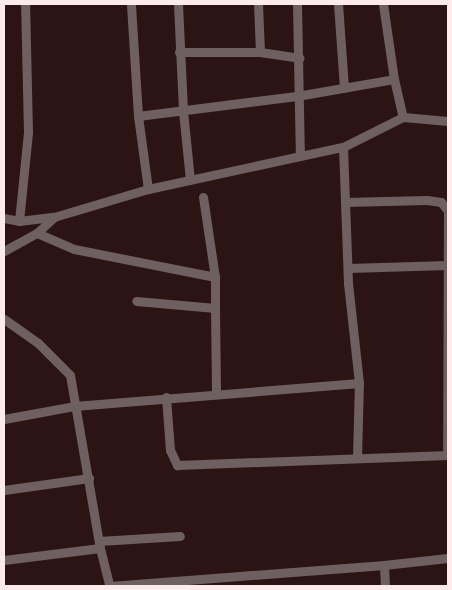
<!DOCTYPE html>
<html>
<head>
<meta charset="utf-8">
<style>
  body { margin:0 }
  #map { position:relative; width:452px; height:590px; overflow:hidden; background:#2c1415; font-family:Montserrat,sans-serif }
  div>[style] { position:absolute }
  .minor>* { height:9px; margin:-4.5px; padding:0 4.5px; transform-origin:4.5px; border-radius:4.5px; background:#6e6060 }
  span { translate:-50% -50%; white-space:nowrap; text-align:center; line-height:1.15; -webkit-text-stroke:5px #2c1415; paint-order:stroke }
  .frame { position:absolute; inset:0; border:5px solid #fdebea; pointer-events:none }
</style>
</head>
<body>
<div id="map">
  <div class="minor">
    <i style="left:178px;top:4px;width:107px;rotate:87.3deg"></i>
    <i style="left:183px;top:111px;width:69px;rotate:84.2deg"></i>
    <i style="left:258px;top:4px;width:48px;rotate:87.6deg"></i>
    <i style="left:297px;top:4px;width:152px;rotate:88.9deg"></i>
    <i style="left:338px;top:4px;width:84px;rotate:85.9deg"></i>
    <i style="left:383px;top:4px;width:76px;rotate:81.7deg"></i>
    <i style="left:394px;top:79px;width:39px;rotate:77deg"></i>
    <i style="left:131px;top:5px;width:111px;rotate:86.4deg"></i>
    <i style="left:138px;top:116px;width:74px;rotate:82.2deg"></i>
    <i style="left:179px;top:52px;width:81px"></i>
    <i style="left:260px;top:52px;width:40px;rotate:8.5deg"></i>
    <i style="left:138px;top:116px;width:160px;rotate:-7.2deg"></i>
    <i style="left:297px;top:96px;width:98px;rotate:-9.9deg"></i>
    <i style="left:403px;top:117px;width:45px;rotate:5.1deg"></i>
    <i style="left:203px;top:197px;width:81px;rotate:81.5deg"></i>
    <i style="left:345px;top:202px;width:82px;rotate:-1.4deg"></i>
    <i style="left:427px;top:200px;width:14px;rotate:8deg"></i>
    <i style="left:441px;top:202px;width:11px;rotate:52deg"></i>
    <i style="left:448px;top:211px;width:244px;rotate:90.2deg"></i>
    <i style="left:4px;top:218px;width:15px;rotate:11deg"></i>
    <i style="left:19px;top:221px;width:35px;rotate:-7deg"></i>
    <i style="left:19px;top:221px;width:89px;rotate:-84.2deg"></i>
    <i style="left:28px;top:132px;width:128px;rotate:-91.3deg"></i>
    <i style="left:37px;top:233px;width:40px;rotate:23.4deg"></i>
    <i style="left:74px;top:249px;width:144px;rotate:11.2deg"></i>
    <i style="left:215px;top:277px;width:31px;rotate:90deg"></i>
    <i style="left:215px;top:308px;width:79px;rotate:-174.9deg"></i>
    <i style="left:4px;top:251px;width:38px;rotate:-29deg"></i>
    <i style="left:37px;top:233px;width:23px;rotate:-43deg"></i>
    <i style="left:54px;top:217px;width:98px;rotate:-16.6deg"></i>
    <i style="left:148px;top:189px;width:199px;rotate:-12.2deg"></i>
    <i style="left:343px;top:147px;width:67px;rotate:-26.6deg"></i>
    <i style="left:348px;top:268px;width:100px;rotate:-1.7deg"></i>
    <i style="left:215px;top:308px;width:85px;rotate:89.3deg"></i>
    <i style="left:4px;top:319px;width:42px;rotate:35.2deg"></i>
    <i style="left:38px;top:343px;width:45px;rotate:45deg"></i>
    <i style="left:70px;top:375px;width:176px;rotate:80.2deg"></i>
    <i style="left:100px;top:548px;width:97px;rotate:172.9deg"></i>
    <i style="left:166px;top:397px;width:53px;rotate:85.7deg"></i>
    <i style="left:170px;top:450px;width:17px;rotate:65deg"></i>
    <i style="left:177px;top:465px;width:271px;rotate:-2.1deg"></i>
    <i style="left:4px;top:419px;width:71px;rotate:-10.5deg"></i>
    <i style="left:74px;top:406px;width:286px;rotate:-4.6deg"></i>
    <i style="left:359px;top:383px;width:101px;rotate:-96.3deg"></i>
    <i style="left:348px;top:283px;width:136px;rotate:-92.1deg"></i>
    <i style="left:357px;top:458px;width:75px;rotate:-88.5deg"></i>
    <i style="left:4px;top:490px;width:86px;rotate:-8deg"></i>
    <i style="left:99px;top:541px;width:81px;rotate:-3.5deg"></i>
    <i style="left:100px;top:548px;width:38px;rotate:76deg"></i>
    <i style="left:110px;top:586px;width:275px;rotate:-4.4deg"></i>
    <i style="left:385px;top:586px;width:21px;rotate:-93deg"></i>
    <i style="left:384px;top:565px;width:64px;rotate:-6.2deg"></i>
  </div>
  <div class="frame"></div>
</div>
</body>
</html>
